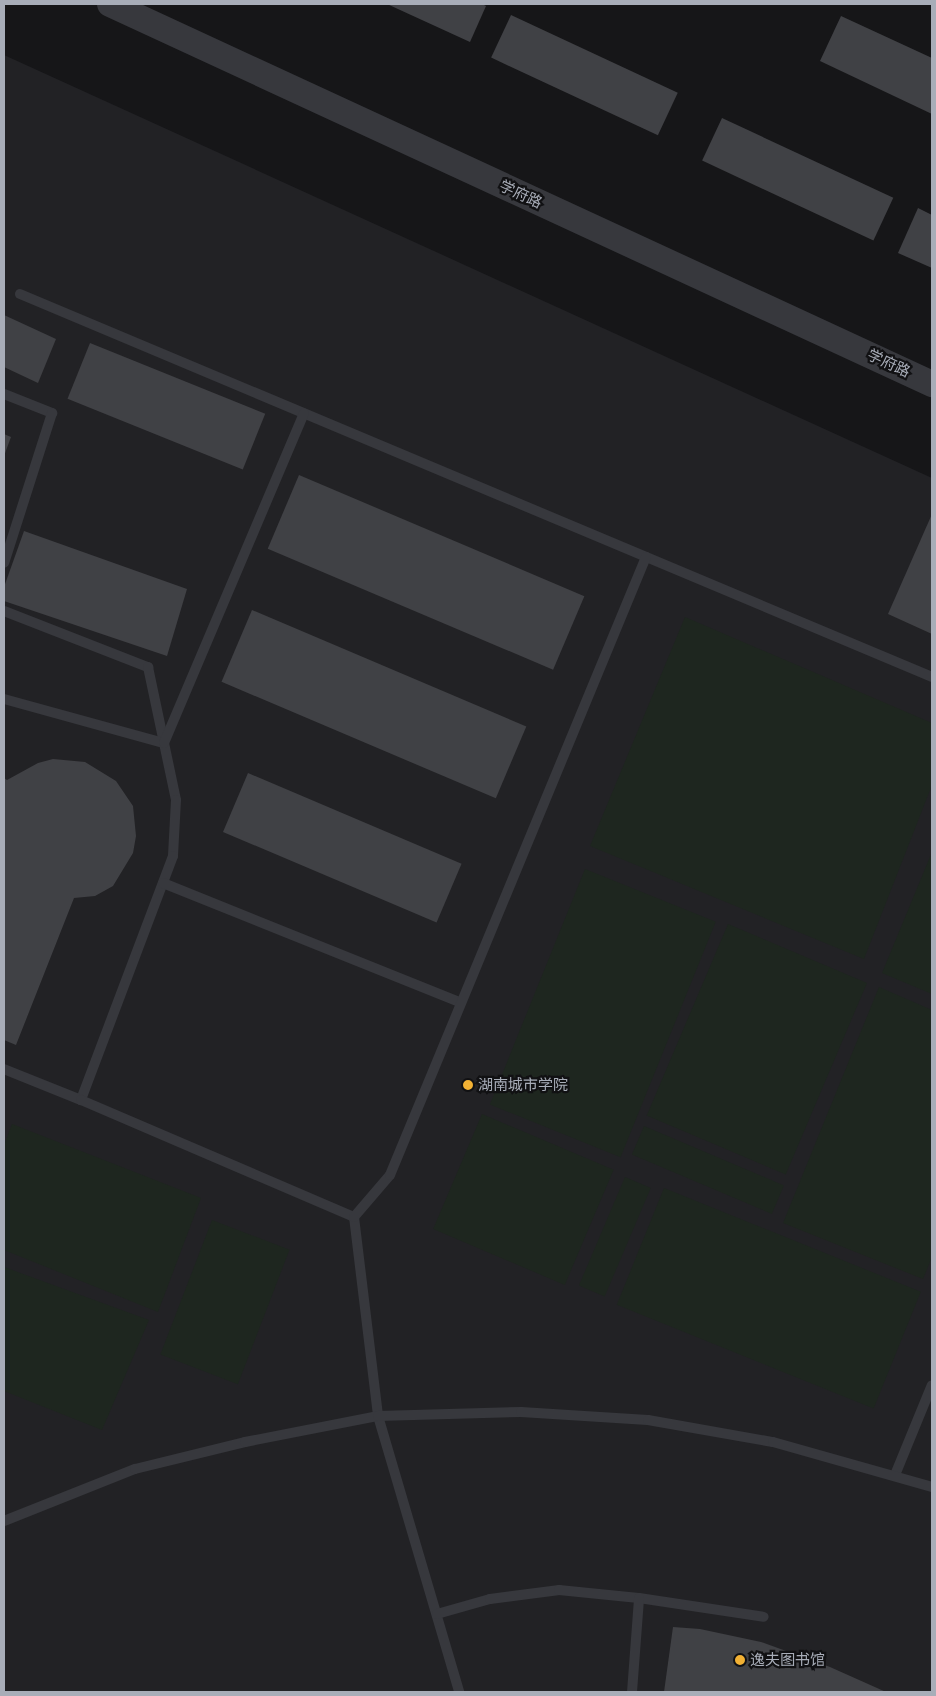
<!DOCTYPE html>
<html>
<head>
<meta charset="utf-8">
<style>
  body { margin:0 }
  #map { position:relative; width:936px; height:1696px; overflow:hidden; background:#161618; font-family:"Archivo Narrow","Noto Sans SC",sans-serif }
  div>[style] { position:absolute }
  .built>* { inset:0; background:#222225 }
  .green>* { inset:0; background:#1e261f; transform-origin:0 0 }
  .building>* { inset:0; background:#404145; transform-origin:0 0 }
  .service>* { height:10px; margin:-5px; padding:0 5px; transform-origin:5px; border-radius:5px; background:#37383d }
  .tertiary>* { height:26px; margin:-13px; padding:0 13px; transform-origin:13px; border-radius:13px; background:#37383d }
  .dots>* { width:14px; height:14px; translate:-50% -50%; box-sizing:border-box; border:2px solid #111113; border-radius:50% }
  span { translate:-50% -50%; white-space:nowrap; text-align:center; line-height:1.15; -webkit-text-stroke:4.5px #111113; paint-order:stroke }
  .street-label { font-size:15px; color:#a8adb8 }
  .poi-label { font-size:15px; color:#a8adb8 }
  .left { translate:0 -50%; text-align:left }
  .frame { position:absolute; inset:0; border:5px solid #a8adb8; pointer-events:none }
</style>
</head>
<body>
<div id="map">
  <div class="built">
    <i style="clip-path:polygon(4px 55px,932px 478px,932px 1692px,4px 1692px)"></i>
  </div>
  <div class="green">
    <i style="clip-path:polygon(685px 617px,932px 723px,932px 785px,864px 959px,590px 846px)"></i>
    <i style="clip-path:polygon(932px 852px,932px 994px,882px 973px)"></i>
    <i style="left:585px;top:869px;width:141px;height:254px;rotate:22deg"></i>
    <i style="left:728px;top:924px;width:151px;height:208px;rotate:23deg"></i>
    <i style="clip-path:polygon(879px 987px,932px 1010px,932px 1257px,923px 1279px,783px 1223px)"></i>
    <i style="left:482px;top:1114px;width:143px;height:125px;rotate:23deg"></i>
    <i style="clip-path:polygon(12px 1124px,201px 1198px,158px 1312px,4px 1250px,4px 1145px)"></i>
    <i style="left:644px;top:1126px;width:152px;height:31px;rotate:23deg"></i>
    <i style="left:625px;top:1177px;width:28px;height:118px;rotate:23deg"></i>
    <i style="left:664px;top:1188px;width:277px;height:126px;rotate:22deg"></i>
    <i style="left:212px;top:1220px;width:83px;height:144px;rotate:21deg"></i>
    <i style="clip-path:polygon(4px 1267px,149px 1320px,102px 1430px,4px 1391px)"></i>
  </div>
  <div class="building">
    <i style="clip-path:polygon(387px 4px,482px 4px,486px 6px,470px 42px)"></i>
    <i style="left:511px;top:15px;width:184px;height:47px;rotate:25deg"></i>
    <i style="clip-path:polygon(841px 16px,932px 58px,932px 114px,820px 61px)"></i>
    <i style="left:722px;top:118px;width:189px;height:47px;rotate:25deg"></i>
    <i style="clip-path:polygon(918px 208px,932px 215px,932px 268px,898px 253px)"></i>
    <i style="clip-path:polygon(4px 315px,56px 339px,38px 383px,4px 367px)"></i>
    <i style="left:90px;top:343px;width:189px;height:60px;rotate:22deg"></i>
    <i style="clip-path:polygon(4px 434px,11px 437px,4px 456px)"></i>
    <i style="left:299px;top:475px;width:310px;height:80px;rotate:23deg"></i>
    <i style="clip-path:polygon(932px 514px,932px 634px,888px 614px)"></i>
    <i style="clip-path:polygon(24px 531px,187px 589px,167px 656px,4px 601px,4px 587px)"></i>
    <i style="left:252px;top:610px;width:298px;height:78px;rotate:23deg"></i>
    <i style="clip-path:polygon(53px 759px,85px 762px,116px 781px,133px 806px,136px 836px,133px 853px,113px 886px,95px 896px,74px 898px,16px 1045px,4px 1040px,4px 778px,7px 780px,38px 763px)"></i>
    <i style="left:248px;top:773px;width:232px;height:64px;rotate:23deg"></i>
    <i style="clip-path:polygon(673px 1627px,700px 1629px,761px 1642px,830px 1667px,886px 1692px,664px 1692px)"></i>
  </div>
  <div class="service">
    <i style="left:20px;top:294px;width:989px;rotate:22.78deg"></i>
    <i style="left:4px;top:394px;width:52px;rotate:21.6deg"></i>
    <i style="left:52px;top:413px;width:157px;rotate:107.7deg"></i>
    <i style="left:4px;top:611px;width:155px;rotate:21.3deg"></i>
    <i style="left:148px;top:667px;width:78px;rotate:78.1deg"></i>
    <i style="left:4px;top:699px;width:166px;rotate:15.4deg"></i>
    <i style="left:164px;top:743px;width:58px;rotate:78.1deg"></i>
    <i style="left:176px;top:800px;width:56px;rotate:93.1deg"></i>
    <i style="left:173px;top:856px;width:261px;rotate:110.7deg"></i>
    <i style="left:81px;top:1100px;width:83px;rotate:-158.1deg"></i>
    <i style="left:164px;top:743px;width:358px;rotate:-67deg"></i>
    <i style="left:163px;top:883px;width:321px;rotate:21.9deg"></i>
    <i style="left:81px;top:1100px;width:297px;rotate:23.2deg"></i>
    <i style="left:354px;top:1217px;width:200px;rotate:83.1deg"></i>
    <i style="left:378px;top:1416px;width:288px;rotate:73.6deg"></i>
    <i style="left:354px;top:1217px;width:55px;rotate:-49.4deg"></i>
    <i style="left:390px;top:1175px;width:669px;rotate:-67.5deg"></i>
    <i style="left:895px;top:1475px;width:97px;rotate:-67.7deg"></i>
    <i style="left:4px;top:1521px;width:141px;rotate:-21.7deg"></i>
    <i style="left:135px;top:1469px;width:113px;rotate:-13.8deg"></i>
    <i style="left:245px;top:1442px;width:136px;rotate:-11.1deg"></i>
    <i style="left:378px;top:1416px;width:143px;rotate:-1.6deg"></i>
    <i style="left:521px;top:1412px;width:127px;rotate:3.6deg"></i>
    <i style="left:648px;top:1420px;width:127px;rotate:10deg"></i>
    <i style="left:773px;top:1442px;width:165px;rotate:15.8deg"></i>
    <i style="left:437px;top:1614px;width:55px;rotate:-15.8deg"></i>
    <i style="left:490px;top:1599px;width:70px;rotate:-7.4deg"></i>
    <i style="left:559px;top:1590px;width:80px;rotate:5.7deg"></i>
    <i style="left:639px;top:1598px;width:126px;rotate:8.6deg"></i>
    <i style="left:632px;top:1692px;width:94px;rotate:-85.7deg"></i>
  </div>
  <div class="tertiary">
    <i style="left:110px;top:4px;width:906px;rotate:24.81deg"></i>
  </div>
  <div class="dots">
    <i style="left:468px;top:1085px;background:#f2b134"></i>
    <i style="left:740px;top:1660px;background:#f2b134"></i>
  </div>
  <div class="street-label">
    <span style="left:521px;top:194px;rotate:25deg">学府路</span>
    <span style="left:889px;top:363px;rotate:25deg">学府路</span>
  </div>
  <div class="poi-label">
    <span class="left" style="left:478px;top:1085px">湖南城市学院</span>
    <span class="left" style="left:750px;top:1660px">逸夫图书馆</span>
  </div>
  <div class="frame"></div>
</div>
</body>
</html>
